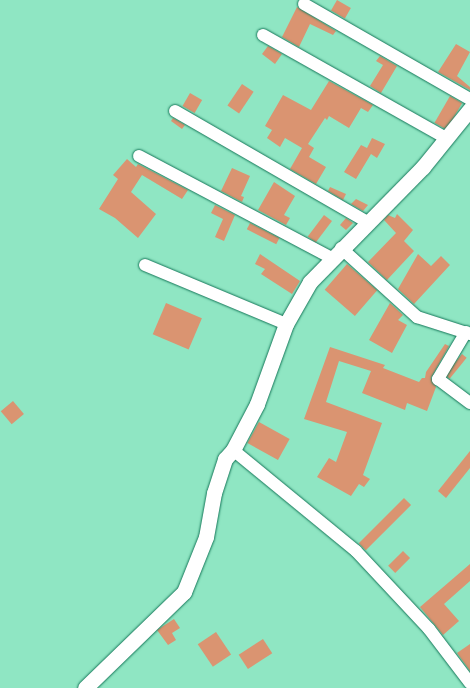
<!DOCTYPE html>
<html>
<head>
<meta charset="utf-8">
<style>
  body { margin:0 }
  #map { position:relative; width:470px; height:688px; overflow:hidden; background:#8fe6c3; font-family:Poppins,sans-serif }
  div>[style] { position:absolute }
  .building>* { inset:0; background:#da9471; transform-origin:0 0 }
  .roads { filter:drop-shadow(0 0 1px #157759) drop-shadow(0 0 1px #157759) }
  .minor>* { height:12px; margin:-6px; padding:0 6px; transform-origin:6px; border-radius:6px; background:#fff }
  .tertiary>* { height:15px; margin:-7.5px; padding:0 7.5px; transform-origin:7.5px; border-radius:7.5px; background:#fff }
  span { translate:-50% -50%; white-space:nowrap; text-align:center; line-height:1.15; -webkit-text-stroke:3.5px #9cf3d0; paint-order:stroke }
</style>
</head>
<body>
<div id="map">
  <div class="building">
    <i style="left:337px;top:0;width:16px;height:12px;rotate:30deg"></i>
    <i style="clip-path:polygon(297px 7px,336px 31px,333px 35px,310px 24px,299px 47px,282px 37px)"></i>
    <i style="clip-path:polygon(456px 44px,470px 52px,457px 76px,470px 87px,470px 90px,438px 72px)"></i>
    <i style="clip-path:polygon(268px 46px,282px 54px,275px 64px,262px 54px)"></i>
    <i style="clip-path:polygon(380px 56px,397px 66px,381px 93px,370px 86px,383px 65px,376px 61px)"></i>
    <i style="clip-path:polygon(329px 81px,373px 105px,368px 112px,361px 108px,349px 128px,329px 116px,327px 120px,325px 118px,308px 144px,314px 148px,309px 157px,326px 167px,316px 184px,290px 169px,302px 148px,285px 138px,280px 147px,267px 138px,272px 130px,265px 126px,283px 95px,311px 110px)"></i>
    <i style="left:242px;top:84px;width:14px;height:26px;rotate:34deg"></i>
    <i style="left:190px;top:93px;width:14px;height:15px;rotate:30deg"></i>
    <i style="left:450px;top:96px;width:14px;height:31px;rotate:30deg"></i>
    <i style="clip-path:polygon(173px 118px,185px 125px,182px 129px,171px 121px)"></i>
    <i style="clip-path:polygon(372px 138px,385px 144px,377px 158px,371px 154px,356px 179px,344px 172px,361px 145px,367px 148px)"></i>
    <i style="clip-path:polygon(127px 159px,136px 167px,138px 164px,188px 190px,182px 199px,142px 175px,131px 192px,156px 214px,138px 238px,115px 218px,99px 209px,118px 179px,113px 175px)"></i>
    <i style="clip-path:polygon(232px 168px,250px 176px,241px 196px,244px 197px,242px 202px,221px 191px)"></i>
    <i style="clip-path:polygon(274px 182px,295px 196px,284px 215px,290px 218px,286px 225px,258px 210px)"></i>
    <i style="clip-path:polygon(330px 187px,346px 194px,343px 200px,328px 191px)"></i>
    <i style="clip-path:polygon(356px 199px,368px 205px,363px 211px,351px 204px)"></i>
    <i style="clip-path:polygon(215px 205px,235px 215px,224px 241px,215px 237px,223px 219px,211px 213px)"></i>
    <i style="clip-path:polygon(397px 214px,413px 230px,404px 241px,414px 251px,387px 280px,368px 262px,396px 233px,384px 220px,388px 215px,395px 218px)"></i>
    <i style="left:324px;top:215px;width:10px;height:27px;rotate:37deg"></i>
    <i style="clip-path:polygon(346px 218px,353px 223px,346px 230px,340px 225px)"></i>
    <i style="left:250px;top:223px;width:33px;height:7px;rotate:27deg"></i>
    <i style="clip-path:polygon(260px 254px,300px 281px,292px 294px,261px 274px,265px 269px,255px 264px)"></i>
    <i style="clip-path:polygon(418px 254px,431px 266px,441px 256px,450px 265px,414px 304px,398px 289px)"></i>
    <i style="left:347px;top:264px;width:40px;height:34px;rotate:41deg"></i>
    <i style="left:166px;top:303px;width:39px;height:34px;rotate:23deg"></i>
    <i style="clip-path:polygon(390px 303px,403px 315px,398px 320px,407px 325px,392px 353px,369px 340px)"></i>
    <i style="clip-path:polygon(445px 344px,449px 346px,431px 378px,436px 387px,427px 411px,407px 403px,405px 410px,362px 393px,371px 371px,339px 361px,326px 402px,382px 423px,363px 475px,370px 479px,364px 487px,359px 484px,351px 496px,317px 477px,329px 458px,336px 462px,347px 432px,304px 419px,330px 347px,385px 365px,383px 368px,419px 382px,422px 378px,425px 378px,426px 372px)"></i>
    <i style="left:462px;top:354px;width:6px;height:27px;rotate:39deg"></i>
    <i style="left:13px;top:401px;width:17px;height:16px;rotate:50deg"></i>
    <i style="left:259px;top:422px;width:35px;height:24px;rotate:29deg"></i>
    <i style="clip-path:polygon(470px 451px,470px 468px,446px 498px,438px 491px)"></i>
    <i style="left:404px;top:498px;width:10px;height:64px;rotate:45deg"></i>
    <i style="left:403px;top:551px;width:10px;height:21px;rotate:45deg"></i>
    <i style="clip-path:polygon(470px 564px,470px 581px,444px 604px,459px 621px,443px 635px,420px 607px)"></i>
    <i style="clip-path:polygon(174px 619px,180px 628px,172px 633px,176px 640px,168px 645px,157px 630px)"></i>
    <i style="left:216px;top:632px;width:27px;height:22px;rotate:56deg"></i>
    <i style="left:263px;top:639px;width:17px;height:29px;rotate:57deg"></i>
    <i style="clip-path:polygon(470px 644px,470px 671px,457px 653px)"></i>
  </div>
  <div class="roads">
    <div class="minor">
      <i style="left:304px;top:4px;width:191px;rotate:29.8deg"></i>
      <i style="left:263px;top:35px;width:210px;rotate:29.4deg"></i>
      <i style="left:175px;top:111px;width:224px;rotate:30deg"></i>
      <i style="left:139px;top:156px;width:218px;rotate:27.9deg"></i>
      <i style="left:341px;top:248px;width:103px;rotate:42.2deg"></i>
      <i style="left:417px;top:317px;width:56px;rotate:17.8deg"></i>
      <i style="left:145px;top:265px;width:153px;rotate:22.7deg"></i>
      <i style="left:466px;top:332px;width:55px;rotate:120.8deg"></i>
      <i style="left:438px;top:379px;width:40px;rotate:37deg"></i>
      <i style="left:233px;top:450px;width:159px;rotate:39.4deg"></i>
      <i style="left:356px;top:551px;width:107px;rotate:46.9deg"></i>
      <i style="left:429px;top:629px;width:68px;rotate:52.8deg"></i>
    </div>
    <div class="tertiary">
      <i style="left:85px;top:688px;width:138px;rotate:-44.1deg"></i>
      <i style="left:184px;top:592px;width:59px;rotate:-68.2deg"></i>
      <i style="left:206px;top:537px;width:45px;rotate:-79.7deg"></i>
      <i style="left:214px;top:493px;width:36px;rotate:-72deg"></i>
      <i style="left:225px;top:459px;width:12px;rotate:-48deg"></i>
      <i style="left:233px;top:450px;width:52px;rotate:-62.4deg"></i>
      <i style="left:257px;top:404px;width:85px;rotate:-70.1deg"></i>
      <i style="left:286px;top:324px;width:48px;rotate:-60.3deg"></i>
      <i style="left:310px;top:282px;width:161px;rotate:-45.5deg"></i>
      <i style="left:423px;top:167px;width:75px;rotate:-51deg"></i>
    </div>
  </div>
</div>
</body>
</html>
